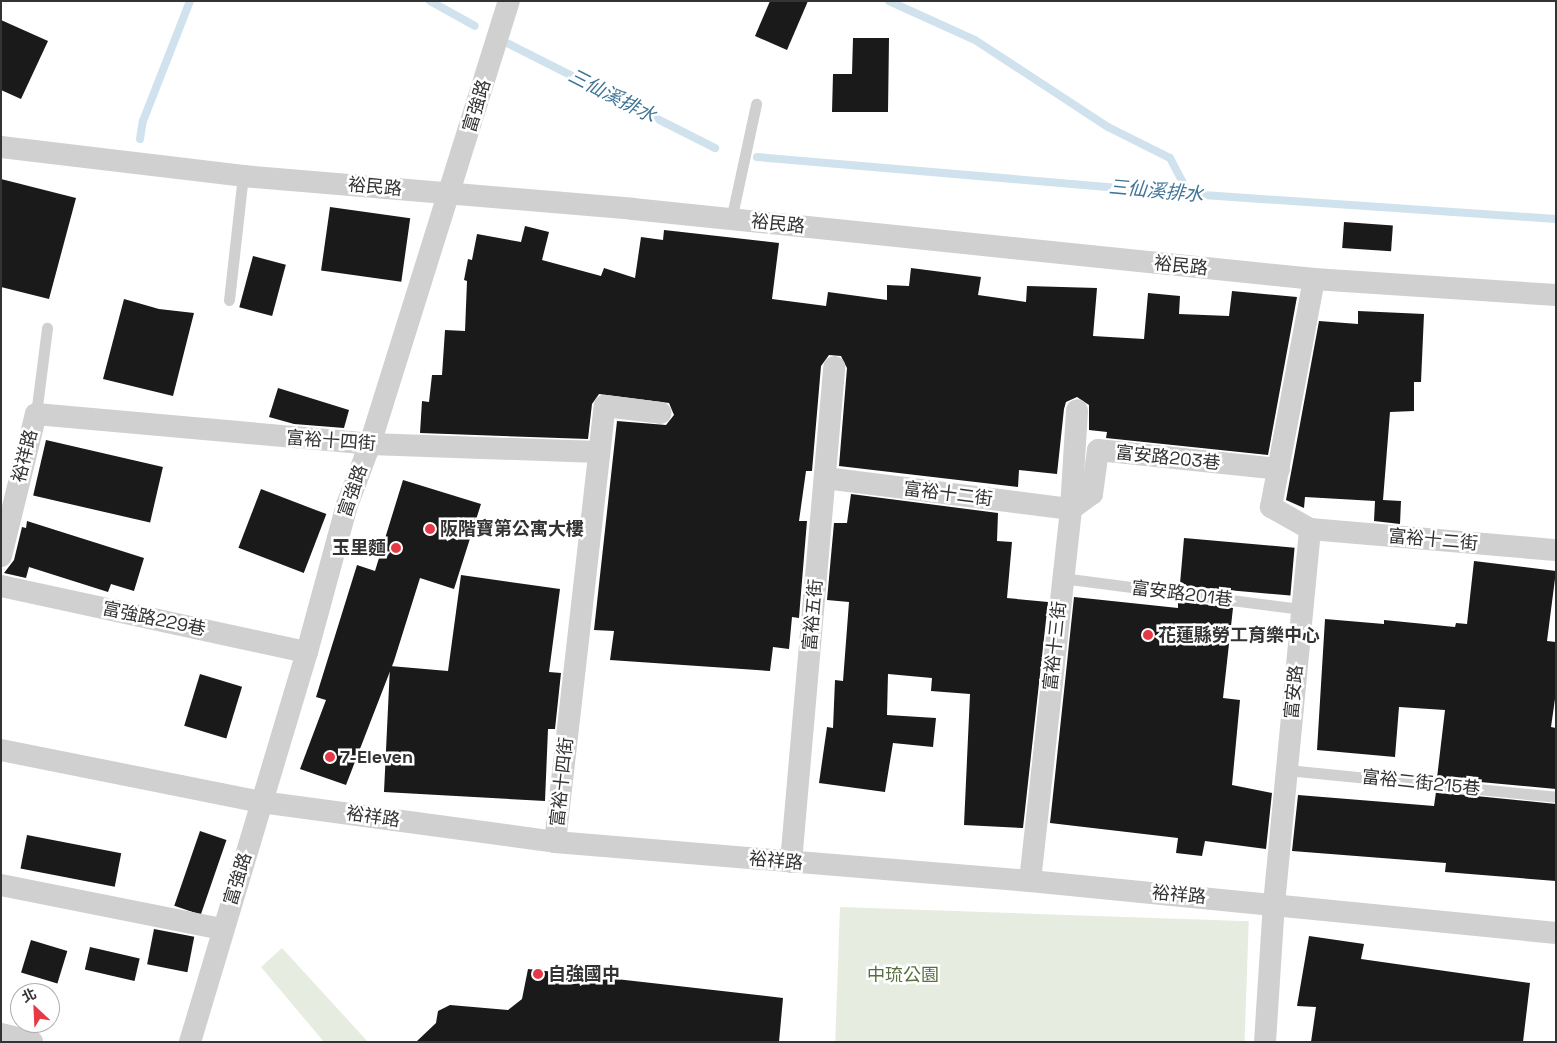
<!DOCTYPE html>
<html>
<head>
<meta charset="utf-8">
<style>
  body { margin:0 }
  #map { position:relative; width:1557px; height:1043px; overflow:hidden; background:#fff; font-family:"Space Grotesk","Noto Sans TC",sans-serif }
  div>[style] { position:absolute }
  .green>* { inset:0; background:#e6ecdf; transform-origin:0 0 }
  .stream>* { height:8px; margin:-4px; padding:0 4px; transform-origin:4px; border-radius:4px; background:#cfe2ee }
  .building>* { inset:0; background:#1a1a1a; transform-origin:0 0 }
  .service>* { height:11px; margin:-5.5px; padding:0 5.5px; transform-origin:5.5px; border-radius:5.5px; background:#d0d0d0 }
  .minor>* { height:22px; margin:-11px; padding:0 11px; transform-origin:11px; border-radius:11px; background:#d0d0d0 }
  .dots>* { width:14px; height:14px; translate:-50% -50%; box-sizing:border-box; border:2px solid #fff; border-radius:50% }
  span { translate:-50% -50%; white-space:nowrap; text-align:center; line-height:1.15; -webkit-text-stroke:5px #fff; paint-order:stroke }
  .street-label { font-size:18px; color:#333 }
  .poi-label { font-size:18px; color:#333; font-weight:700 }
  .left { translate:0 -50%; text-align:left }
  .right { translate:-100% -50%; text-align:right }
  .park-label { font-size:18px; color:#56703f }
  .water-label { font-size:19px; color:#3f7597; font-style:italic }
  .frame { position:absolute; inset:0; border:2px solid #333; pointer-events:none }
  .north { position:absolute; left:10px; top:983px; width:50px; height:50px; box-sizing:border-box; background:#fff; border:1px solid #adadad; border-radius:50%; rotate:335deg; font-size:14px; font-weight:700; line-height:20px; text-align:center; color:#333 }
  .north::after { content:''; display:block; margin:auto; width:18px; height:22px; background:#e63946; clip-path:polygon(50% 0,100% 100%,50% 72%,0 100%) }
</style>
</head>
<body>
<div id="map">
  <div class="green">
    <i style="left:840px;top:907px;width:409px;height:135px;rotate:2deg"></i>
    <i style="clip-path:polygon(282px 948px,368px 1042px,324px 1042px,261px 967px)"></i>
  </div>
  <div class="stream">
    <i style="left:430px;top:1px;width:51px;rotate:29.1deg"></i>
    <i style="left:889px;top:1px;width:94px;rotate:24.4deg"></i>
    <i style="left:975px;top:40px;width:159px;rotate:33.2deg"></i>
    <i style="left:1108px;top:127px;width:69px;rotate:26.6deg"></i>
    <i style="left:1170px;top:158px;width:41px;rotate:62.2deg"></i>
    <i style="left:509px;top:44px;width:231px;rotate:26.8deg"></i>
    <i style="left:140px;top:139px;width:18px;rotate:-81deg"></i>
    <i style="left:143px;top:121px;width:129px;rotate:-68.6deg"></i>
    <i style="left:757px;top:157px;width:434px;rotate:4.9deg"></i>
    <i style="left:1189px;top:194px;width:368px;rotate:3.9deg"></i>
  </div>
  <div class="building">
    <i style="clip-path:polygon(770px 1px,808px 1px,787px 50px,755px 36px)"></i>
    <i style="clip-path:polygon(1px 20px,48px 41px,21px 99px,1px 90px)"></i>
    <i style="clip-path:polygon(853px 38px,889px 38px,888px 112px,832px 112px,833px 74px,852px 74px)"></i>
    <i style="clip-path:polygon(1px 179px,76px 198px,49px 299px,1px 287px)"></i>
    <i style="left:330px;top:207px;width:81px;height:64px;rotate:8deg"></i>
    <i style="left:1344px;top:222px;width:49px;height:26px;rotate:4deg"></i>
    <i style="clip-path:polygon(525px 226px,549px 232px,542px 260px,601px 276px,604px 268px,635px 278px,641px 237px,663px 240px,664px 230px,779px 243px,772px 299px,826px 306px,828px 292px,887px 300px,887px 285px,909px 286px,911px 268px,981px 277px,978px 295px,1026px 302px,1027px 286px,1097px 288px,1093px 336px,1144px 339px,1148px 293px,1180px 296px,1179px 314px,1229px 316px,1232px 291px,1297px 297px,1268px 455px,1106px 438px,1107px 432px,1089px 430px,1089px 405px,1077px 397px,1066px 402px,1064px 409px,1057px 474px,1019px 470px,1018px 487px,839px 466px,847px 368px,841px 356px,829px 355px,821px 366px,812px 471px,806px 471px,799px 521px,807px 521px,800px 605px,799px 618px,792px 617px,789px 649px,773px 647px,770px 671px,610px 660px,614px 631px,594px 630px,617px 421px,666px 425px,674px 415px,669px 403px,599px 394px,592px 404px,588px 439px,420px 433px,422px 401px,429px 402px,432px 375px,442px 375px,445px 330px,465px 331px,467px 281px,464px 280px,468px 259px,472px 260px,477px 234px,521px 242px)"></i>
    <i style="left:253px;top:256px;width:34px;height:53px;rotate:15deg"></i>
    <i style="clip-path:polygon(124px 299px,159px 309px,194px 313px,173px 396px,103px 379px)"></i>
    <i style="clip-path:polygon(1358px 311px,1424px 314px,1421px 382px,1414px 382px,1414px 411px,1390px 412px,1383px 500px,1401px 501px,1400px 524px,1374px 521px,1375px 501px,1305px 497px,1304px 508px,1286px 500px,1319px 321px,1358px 324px)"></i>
    <i style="clip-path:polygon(278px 388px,349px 410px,344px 428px,294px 424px,269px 417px)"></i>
    <i style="left:46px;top:440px;width:120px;height:57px;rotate:13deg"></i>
    <i style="clip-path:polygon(403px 480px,481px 504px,454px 589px,420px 578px,394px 661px,346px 785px,300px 769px,326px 700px,316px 697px,357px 565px,375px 571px)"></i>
    <i style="left:261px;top:489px;width:70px;height:63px;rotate:21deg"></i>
    <i style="clip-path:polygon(851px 494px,998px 513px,997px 541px,1012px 542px,1007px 598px,1048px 602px,1023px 828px,964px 825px,970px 694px,931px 691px,932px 678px,888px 674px,887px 715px,936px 718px,933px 747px,893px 743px,885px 792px,819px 783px,827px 727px,833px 728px,835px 680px,843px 681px,849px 602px,827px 600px,834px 523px,847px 523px)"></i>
    <i style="clip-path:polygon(27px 521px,144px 558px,134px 591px,111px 584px,108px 592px,29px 567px,26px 578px,4px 573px,14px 560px,22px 527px,26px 528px)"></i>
    <i style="left:1184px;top:538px;width:111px;height:48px;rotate:5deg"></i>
    <i style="clip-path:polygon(1474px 561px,1556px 571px,1547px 641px,1556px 642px,1556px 692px,1551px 727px,1556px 728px,1556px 789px,1437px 778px,1445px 710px,1399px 707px,1395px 757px,1317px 750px,1325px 619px,1384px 624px,1384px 620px,1455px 627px,1456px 623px,1467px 624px)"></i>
    <i style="clip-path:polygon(461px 575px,560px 589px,549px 672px,561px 673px,555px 729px,548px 729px,545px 801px,384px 792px,390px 666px,448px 671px)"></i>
    <i style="clip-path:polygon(1074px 597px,1178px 608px,1178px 601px,1233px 608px,1223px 698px,1240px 700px,1232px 785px,1272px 793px,1266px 849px,1205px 841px,1202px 856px,1176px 853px,1178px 838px,1050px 823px)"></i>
    <i style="left:200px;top:674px;width:44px;height:54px;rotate:17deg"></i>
    <i style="clip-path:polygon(1436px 792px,1556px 804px,1556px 881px,1445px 872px,1446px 863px,1292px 851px,1298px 795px,1434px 806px)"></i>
    <i style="left:200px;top:831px;width:28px;height:79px;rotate:19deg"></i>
    <i style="left:27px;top:835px;width:96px;height:34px;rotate:11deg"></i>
    <i style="left:154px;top:929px;width:41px;height:36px;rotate:11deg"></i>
    <i style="clip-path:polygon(1309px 936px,1364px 944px,1361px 959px,1530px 983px,1523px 1042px,1311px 1042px,1316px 1007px,1297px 1006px)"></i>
    <i style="left:31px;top:940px;width:38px;height:34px;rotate:17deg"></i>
    <i style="left:90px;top:947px;width:51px;height:23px;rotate:13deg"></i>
    <i style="clip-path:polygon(528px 969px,783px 998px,779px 1042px,416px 1042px,436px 1023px,438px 1011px,450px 1005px,508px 1010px,522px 999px)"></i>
  </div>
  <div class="service">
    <i style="left:731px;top:220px;width:119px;rotate:-77.8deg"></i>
    <i style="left:229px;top:300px;width:125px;rotate:-83.6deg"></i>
    <i style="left:36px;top:414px;width:87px;rotate:-82.7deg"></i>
    <i style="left:1062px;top:578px;width:242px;rotate:7.4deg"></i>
    <i style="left:1287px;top:770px;width:270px;rotate:5.7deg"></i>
  </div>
  <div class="minor">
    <i style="left:1px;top:147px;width:244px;rotate:6.8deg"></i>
    <i style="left:243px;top:176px;width:391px;rotate:4.8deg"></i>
    <i style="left:633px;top:209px;width:685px;rotate:5.87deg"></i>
    <i style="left:1314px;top:279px;width:243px;rotate:3.8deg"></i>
    <i style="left:825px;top:478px;width:248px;rotate:7.2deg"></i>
    <i style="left:1071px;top:509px;width:26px;rotate:-36deg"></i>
    <i style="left:1092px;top:494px;width:44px;rotate:-82.2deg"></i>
    <i style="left:1098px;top:450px;width:182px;rotate:6deg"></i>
    <i style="left:1310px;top:529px;width:247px;rotate:4.9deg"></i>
    <i style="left:1px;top:556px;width:146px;rotate:-76.2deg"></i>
    <i style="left:36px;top:414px;width:335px;rotate:5.1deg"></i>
    <i style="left:370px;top:444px;width:228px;rotate:2deg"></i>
    <i style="left:1px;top:586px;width:313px;rotate:12.2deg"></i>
    <i style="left:1px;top:750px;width:265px;rotate:11.3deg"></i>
    <i style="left:261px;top:802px;width:297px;rotate:7.7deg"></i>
    <i style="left:555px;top:842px;width:477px;rotate:4.7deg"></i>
    <i style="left:1030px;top:881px;width:529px;rotate:5.65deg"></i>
    <i style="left:555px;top:842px;width:439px;rotate:-83.5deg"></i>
    <i style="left:605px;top:406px;width:56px;rotate:7.1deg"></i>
    <i style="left:791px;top:862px;width:497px;rotate:-85deg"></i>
    <i style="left:1030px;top:881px;width:374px;rotate:-83.7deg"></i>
    <i style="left:1071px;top:509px;width:99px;rotate:-86.5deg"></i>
    <i style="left:1px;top:885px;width:225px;rotate:11.3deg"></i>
    <i style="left:1px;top:1034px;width:32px;rotate:14deg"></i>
    <i style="left:190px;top:1042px;width:407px;rotate:-73.3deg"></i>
    <i style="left:307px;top:652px;width:152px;rotate:-74.8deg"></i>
    <i style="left:347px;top:505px;width:65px;rotate:-69.3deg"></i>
    <i style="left:370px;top:444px;width:464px;rotate:-72.6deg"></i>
    <i style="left:1265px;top:1042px;width:138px;rotate:-86.3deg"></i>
    <i style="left:1274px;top:904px;width:377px;rotate:-84.5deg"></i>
    <i style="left:1310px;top:529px;width:45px;rotate:-150.6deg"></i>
    <i style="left:1271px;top:507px;width:232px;rotate:-79.3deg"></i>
  </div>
  <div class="dots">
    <i style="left:430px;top:529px;background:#e63946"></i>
    <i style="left:396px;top:548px;background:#e63946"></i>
    <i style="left:1148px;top:635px;background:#e63946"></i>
    <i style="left:330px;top:757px;background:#e63946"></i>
    <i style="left:538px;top:974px;background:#e63946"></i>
  </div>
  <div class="street-label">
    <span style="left:477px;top:106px;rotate:-73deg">富強路</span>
    <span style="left:375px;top:187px;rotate:5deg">裕民路</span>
    <span style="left:778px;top:224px;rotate:6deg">裕民路</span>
    <span style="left:1181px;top:266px;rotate:6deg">裕民路</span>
    <span style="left:331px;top:441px;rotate:4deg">富裕十四街</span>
    <span style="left:25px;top:456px;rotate:-76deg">裕祥路</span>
    <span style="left:1168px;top:458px;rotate:6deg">富安路203巷</span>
    <span style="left:353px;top:491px;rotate:-71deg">富強路</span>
    <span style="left:948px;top:494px;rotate:7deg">富裕十二街</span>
    <span style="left:1433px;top:540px;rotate:5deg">富裕十二街</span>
    <span style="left:1182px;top:594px;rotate:7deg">富安路201巷</span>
    <span style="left:813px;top:615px;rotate:-85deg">富裕五街</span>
    <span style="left:154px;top:619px;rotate:12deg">富強路229巷</span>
    <span style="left:1055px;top:646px;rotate:-84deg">富裕十三街</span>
    <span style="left:1294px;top:692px;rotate:-85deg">富安路</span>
    <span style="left:562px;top:782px;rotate:-84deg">富裕十四街</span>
    <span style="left:1421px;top:783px;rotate:6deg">富裕二街215巷</span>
    <span style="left:373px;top:817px;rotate:8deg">裕祥路</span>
    <span style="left:776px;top:861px;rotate:5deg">裕祥路</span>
    <span style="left:238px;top:879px;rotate:-73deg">富強路</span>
    <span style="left:1179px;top:895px;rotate:5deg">裕祥路</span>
  </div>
  <div class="poi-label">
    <span class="left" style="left:440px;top:529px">阪階寶第公寓大樓</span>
    <span class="right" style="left:386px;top:548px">玉里麵</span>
    <span class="left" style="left:1158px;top:635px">花蓮縣勞工育樂中心</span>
    <span class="left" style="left:340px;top:757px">7-Eleven</span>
    <span class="left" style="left:548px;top:974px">自強國中</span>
  </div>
  <div class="park-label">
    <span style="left:903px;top:975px">中琉公園</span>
  </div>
  <div class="water-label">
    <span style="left:612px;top:96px;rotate:27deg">三仙溪排水</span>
    <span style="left:1156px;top:191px;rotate:5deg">三仙溪排水</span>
  </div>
  <div class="frame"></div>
  <div class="north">北</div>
</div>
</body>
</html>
